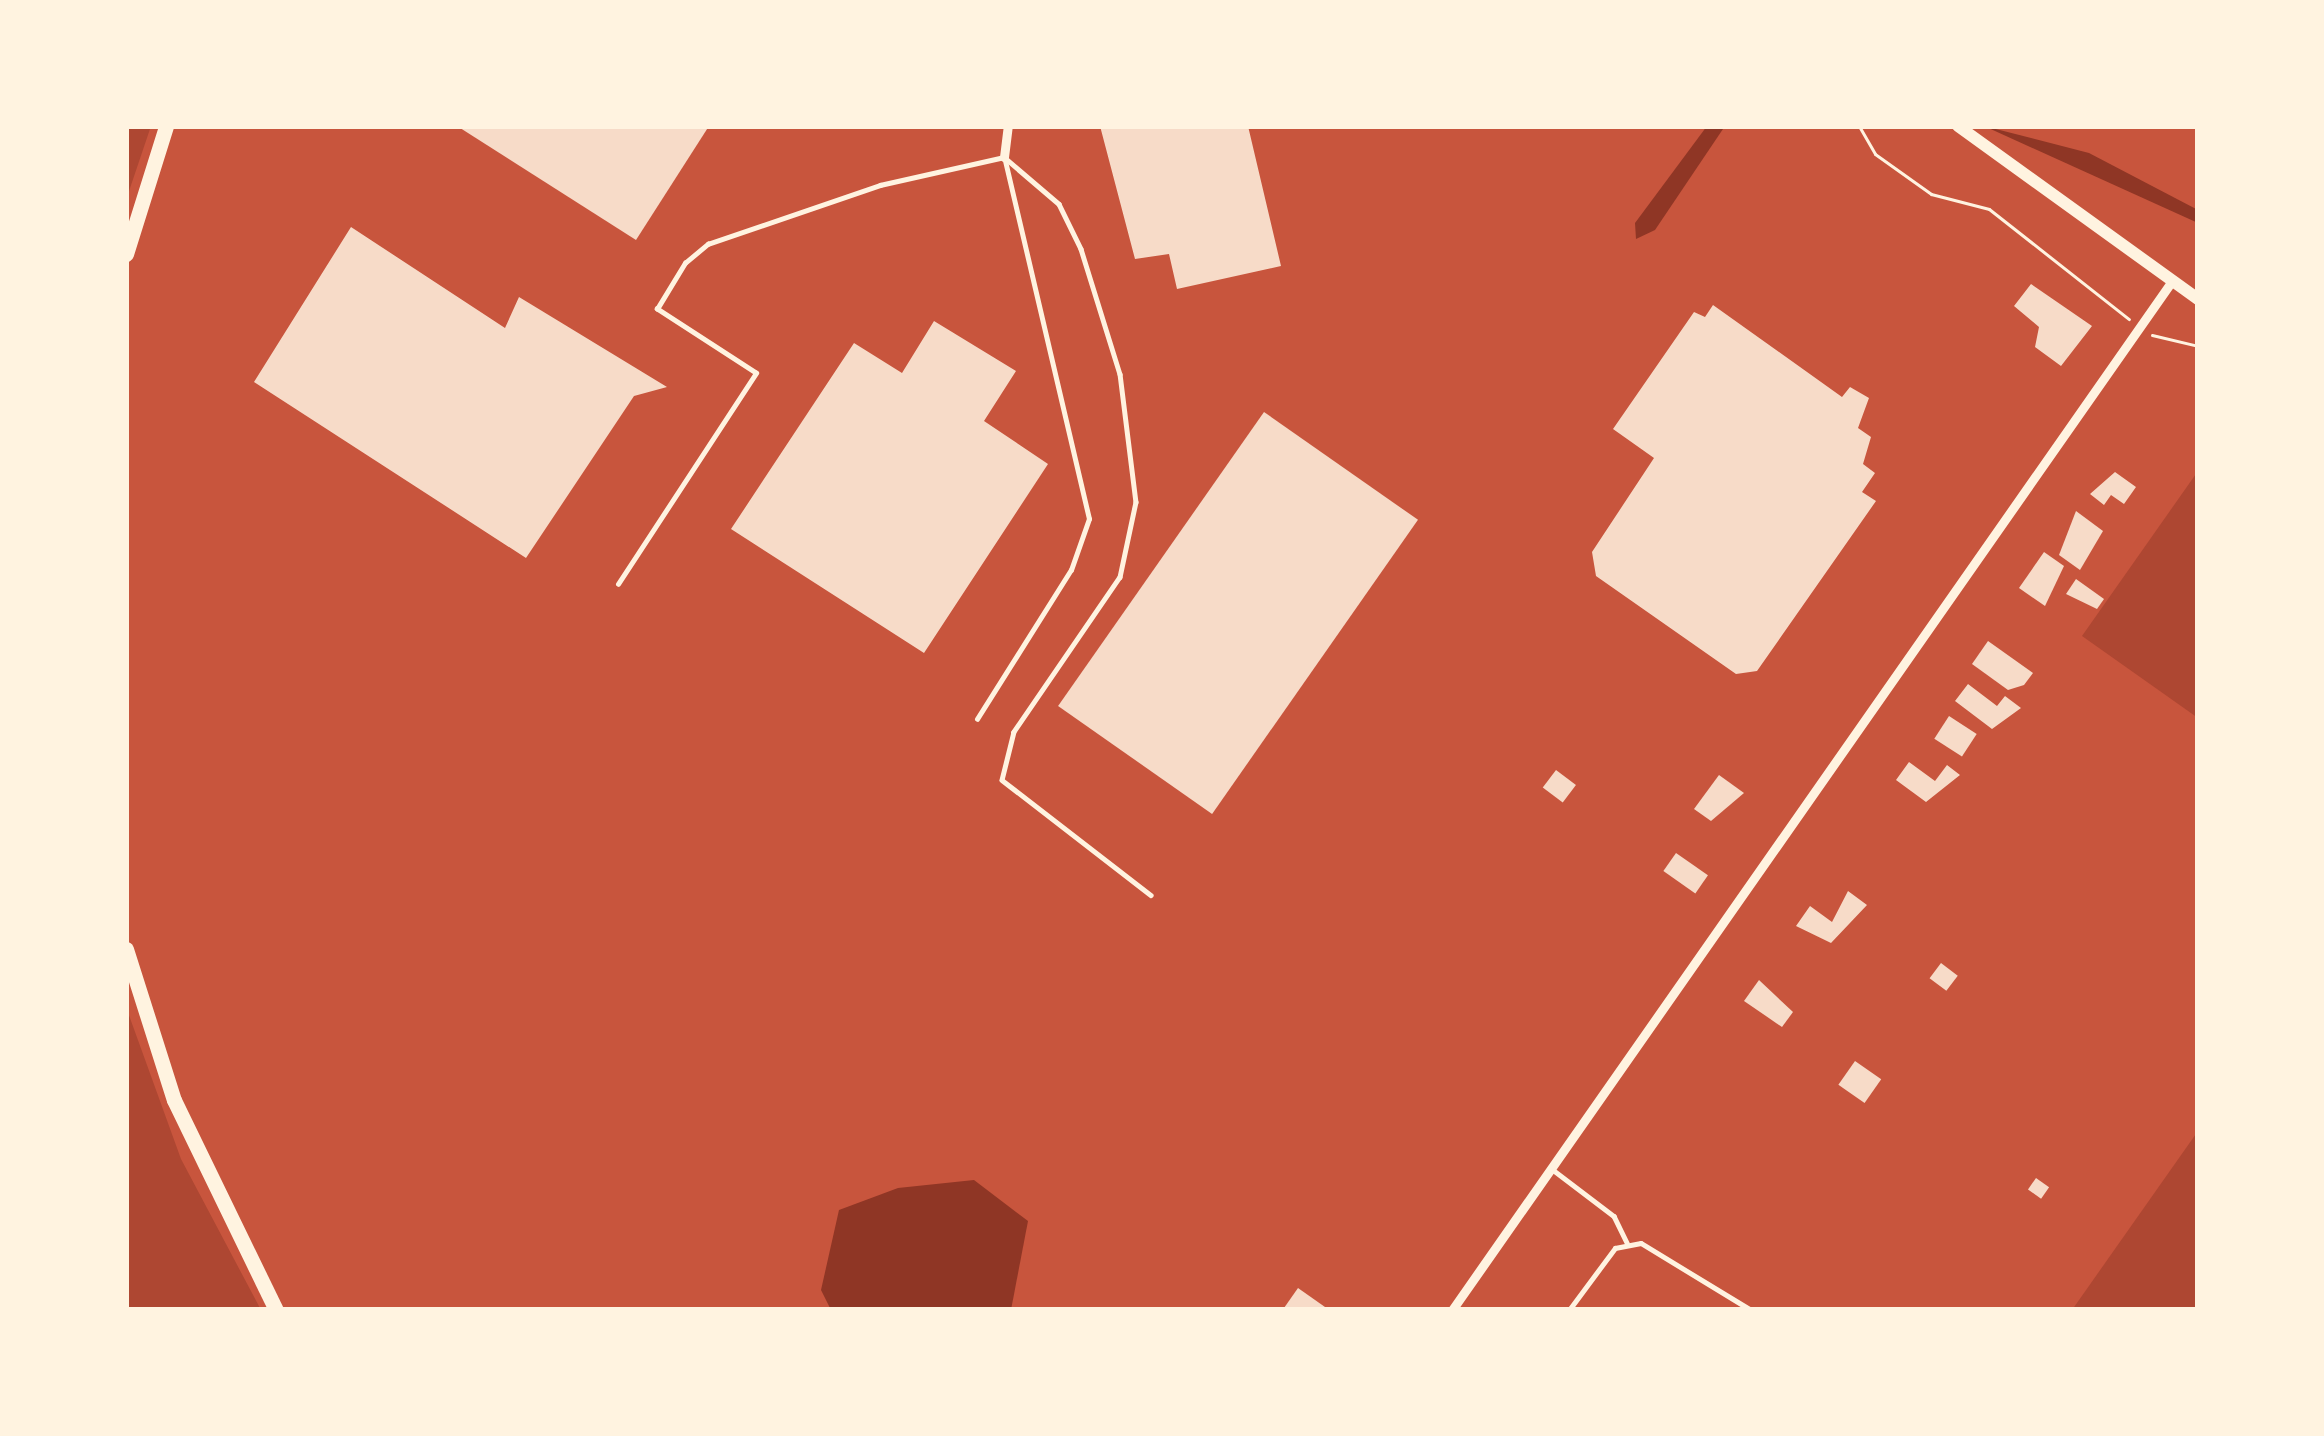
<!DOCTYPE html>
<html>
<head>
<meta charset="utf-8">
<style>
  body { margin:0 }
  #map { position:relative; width:2324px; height:1436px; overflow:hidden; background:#c8553d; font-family:"Public Sans",sans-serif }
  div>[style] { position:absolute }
  .green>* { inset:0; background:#ae4732 }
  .water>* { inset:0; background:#8f3625 }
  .building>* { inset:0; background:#f7dbc8; transform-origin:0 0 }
  .path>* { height:3px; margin:-1.5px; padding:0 1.5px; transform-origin:1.5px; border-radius:1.5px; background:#fff3e0 }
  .service>* { height:4.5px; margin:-2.25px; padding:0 2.25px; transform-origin:2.25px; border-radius:2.25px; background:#fff3e0 }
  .minor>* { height:9px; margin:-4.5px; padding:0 4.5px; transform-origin:4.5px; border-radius:4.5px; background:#fff3e0 }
  .secondary>* { height:12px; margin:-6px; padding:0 6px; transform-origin:6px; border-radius:6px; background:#fff3e0 }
  .motorway>* { height:15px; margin:-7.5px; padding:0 7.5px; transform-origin:7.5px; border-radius:7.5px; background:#fff3e0 }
  span { translate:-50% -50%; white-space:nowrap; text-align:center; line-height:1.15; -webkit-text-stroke:12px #fff3e0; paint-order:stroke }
  .frame { position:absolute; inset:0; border:129px solid #fff3e0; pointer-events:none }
</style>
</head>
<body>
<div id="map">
  <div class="green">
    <i style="clip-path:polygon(126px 126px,151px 126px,126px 200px)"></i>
    <i style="clip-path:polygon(2198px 471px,2198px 718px,2082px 636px)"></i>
    <i style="clip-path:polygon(126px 1007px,181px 1159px,261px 1310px,126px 1310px)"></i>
    <i style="clip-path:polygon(2198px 1131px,2198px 1310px,2072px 1310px)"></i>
  </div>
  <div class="water">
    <i style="clip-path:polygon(1707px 126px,1725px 126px,1655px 230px,1636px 239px,1635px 223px)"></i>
    <i style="clip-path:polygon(1984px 126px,2089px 153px,2198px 210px,2198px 223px)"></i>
    <i style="clip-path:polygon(974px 1180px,1028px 1221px,1011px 1310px,831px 1310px,821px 1290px,839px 1210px,898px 1188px)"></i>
  </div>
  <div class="building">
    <i style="clip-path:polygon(457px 126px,709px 126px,636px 240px)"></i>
    <i style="clip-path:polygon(1100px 126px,1248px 126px,1281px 266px,1177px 289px,1169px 254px,1135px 259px)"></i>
    <i style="clip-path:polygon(351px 227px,505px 328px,519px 297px,667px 387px,634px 396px,526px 558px,254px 382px)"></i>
    <i style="clip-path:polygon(2031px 284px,2092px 326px,2061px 366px,2035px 347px,2039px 327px,2014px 306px)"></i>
    <i style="clip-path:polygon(1713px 305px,1842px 397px,1850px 387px,1869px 398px,1858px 428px,1871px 437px,1863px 464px,1875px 473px,1862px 492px,1876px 501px,1757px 671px,1736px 674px,1596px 576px,1592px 552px,1654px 458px,1613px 429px,1694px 312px,1705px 317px)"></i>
    <i style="clip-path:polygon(934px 321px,1016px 371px,984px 421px,1048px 464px,924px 653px,731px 529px,854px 343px,902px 373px)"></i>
    <i style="left:1264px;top:412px;width:188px;height:359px;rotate:35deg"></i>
    <i style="clip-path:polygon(2115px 472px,2136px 487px,2124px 504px,2111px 495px,2104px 505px,2090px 494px)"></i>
    <i style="clip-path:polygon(2076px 511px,2103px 531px,2080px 570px,2059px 555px)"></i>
    <i style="clip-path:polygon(2044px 552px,2064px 566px,2045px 606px,2019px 588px)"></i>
    <i style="clip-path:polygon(2076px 579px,2104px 599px,2097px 609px,2066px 594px)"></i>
    <i style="clip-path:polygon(1988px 641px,2033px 673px,2024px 685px,2008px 690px,1972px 664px)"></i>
    <i style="clip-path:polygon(1968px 684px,1997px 706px,2005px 696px,2021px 708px,1992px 729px,1955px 701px)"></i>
    <i style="left:1949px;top:716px;width:33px;height:27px;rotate:33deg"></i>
    <i style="clip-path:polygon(1909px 762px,1935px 781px,1947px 765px,1960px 775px,1926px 802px,1896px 780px)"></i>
    <i style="left:1556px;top:770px;width:25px;height:22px;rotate:37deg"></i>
    <i style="clip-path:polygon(1719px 775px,1744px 793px,1711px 821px,1694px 809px)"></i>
    <i style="left:1676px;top:853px;width:39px;height:22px;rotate:35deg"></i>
    <i style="clip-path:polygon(1848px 891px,1867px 905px,1831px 943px,1796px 926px,1810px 906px,1832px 922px)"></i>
    <i style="left:1941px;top:963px;width:21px;height:19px;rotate:37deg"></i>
    <i style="clip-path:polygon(1759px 980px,1793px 1012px,1782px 1027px,1744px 1001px)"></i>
    <i style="left:1855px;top:1061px;width:32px;height:29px;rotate:35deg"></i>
    <i style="left:2036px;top:1178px;width:16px;height:14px;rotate:35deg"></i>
    <i style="clip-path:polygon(1298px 1288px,1325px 1307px,1323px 1310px,1284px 1308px)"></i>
  </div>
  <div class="path">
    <i style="left:1859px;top:126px;width:32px;rotate:60deg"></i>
    <i style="left:1875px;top:154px;width:69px;rotate:35.5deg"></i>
    <i style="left:1931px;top:194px;width:60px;rotate:14.5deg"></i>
    <i style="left:1989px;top:209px;width:178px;rotate:38.2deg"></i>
    <i style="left:2152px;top:335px;width:47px;rotate:13.4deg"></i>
  </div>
  <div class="service">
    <i style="left:618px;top:584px;width:252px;rotate:-56.8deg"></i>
    <i style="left:756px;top:373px;width:118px;rotate:-147.1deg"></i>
    <i style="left:657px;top:309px;width:54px;rotate:-58.7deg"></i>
    <i style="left:685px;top:263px;width:30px;rotate:-40deg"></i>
    <i style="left:708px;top:244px;width:182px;rotate:-18.9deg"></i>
    <i style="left:880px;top:185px;width:127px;rotate:-12.7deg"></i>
    <i style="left:1004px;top:157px;width:72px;rotate:40.5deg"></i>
    <i style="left:1059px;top:204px;width:50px;rotate:63.9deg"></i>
    <i style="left:1081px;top:249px;width:131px;rotate:72.7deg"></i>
    <i style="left:1120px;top:374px;width:129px;rotate:82.9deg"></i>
    <i style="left:1136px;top:502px;width:77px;rotate:102deg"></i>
    <i style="left:1120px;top:577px;width:188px;rotate:124.4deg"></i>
    <i style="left:1014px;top:732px;width:49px;rotate:104deg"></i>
    <i style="left:1002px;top:780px;width:188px;rotate:37.7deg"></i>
    <i style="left:977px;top:719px;width:176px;rotate:-57.8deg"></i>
    <i style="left:1071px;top:570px;width:54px;rotate:-70.6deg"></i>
    <i style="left:1089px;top:519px;width:372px;rotate:-103.2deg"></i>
    <i style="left:1552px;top:1169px;width:78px;rotate:37.2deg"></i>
    <i style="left:1614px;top:1216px;width:30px;rotate:64deg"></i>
    <i style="left:1569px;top:1310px;width:77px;rotate:-53.4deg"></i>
    <i style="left:1615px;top:1248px;width:26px;rotate:-11deg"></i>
    <i style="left:1641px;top:1243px;width:129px;rotate:31.3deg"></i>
  </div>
  <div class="minor">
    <i style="left:1004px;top:157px;width:31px;rotate:-83deg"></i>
    <i style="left:1452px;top:1310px;width:1256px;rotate:-55.02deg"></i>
  </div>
  <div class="secondary">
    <i style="left:1958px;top:126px;width:296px;rotate:35.8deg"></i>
  </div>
  <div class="motorway">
    <i style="left:126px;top:254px;width:134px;rotate:-72.6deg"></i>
    <i style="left:126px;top:949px;width:158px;rotate:72.4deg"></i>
    <i style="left:174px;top:1100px;width:233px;rotate:64.1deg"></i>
  </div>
  <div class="frame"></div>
</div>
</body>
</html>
